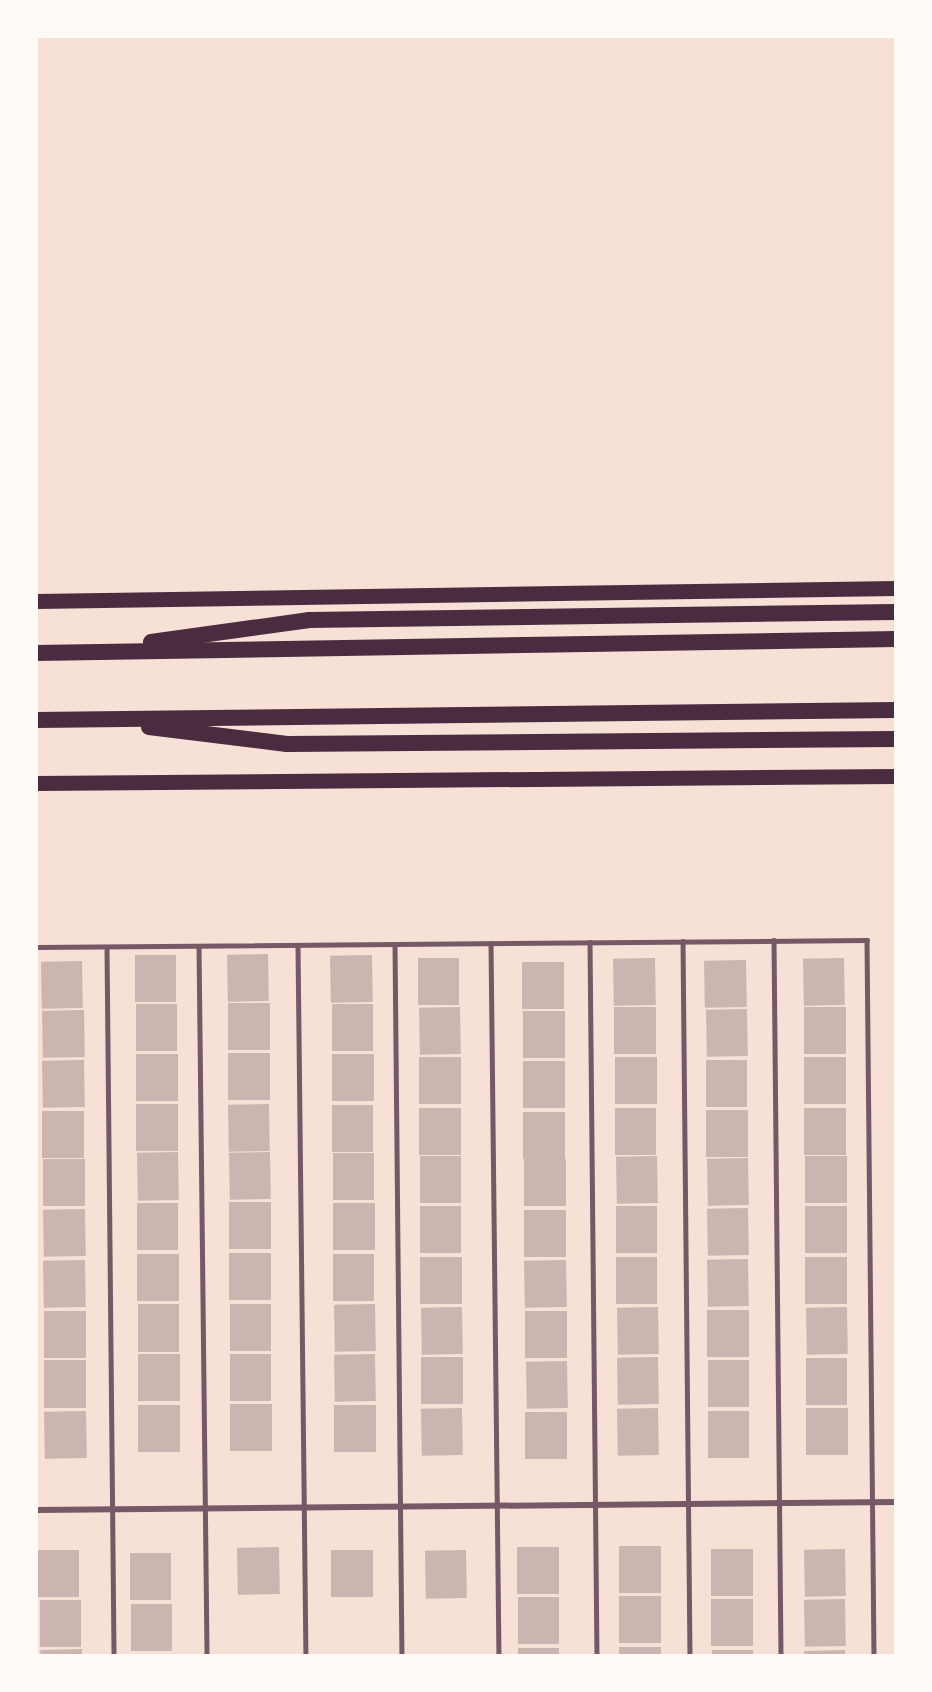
<!DOCTYPE html>
<html>
<head>
<meta charset="utf-8">
<style>
  body { margin:0 }
  #map { position:relative; width:932px; height:1692px; overflow:hidden; background:#f7e1d7; font-family:"Varela Round",sans-serif }
  div>[style] { position:absolute }
  .building>* { inset:0; background:#ccb4b1; transform-origin:0 0 }
  .service>* { height:4.5px; margin:-2.25px; padding:0 2.25px; transform-origin:2.25px; border-radius:2.25px; background:#755966 }
  .minor>* { height:6px; margin:-3px; padding:0 3px; transform-origin:3px; border-radius:3px; background:#755966 }
  .primary>* { height:15px; margin:-7.5px; padding:0 7.5px; transform-origin:7.5px; border-radius:7.5px; background:#4a2c40 }
  .trunk>* { height:16px; margin:-8px; padding:0 8px; transform-origin:8px; border-radius:8px; background:#4a2c40 }
  span { translate:-50% -50%; white-space:nowrap; text-align:center; line-height:1.15; -webkit-text-stroke:6px #fffaf5; paint-order:stroke }
  .frame { position:absolute; inset:0; border:38px solid #fffaf5; pointer-events:none }
</style>
</head>
<body>
<div id="map">
  <div class="building">
    <i style="left:268px;top:954px;width:47px;height:41px;rotate:89deg"></i>
    <i style="left:135px;top:955px;width:41px;height:47px"></i>
    <i style="left:372px;top:955px;width:47px;height:42px;rotate:89deg"></i>
    <i style="left:418px;top:958px;width:41px;height:47px"></i>
    <i style="left:655px;top:958px;width:47px;height:42px;rotate:89deg"></i>
    <i style="left:844px;top:958px;width:47px;height:41px;rotate:89deg"></i>
    <i style="left:746px;top:960px;width:47px;height:42px;rotate:89deg"></i>
    <i style="left:82px;top:961px;width:47px;height:41px;rotate:89deg"></i>
    <i style="left:522px;top:962px;width:42px;height:47px"></i>
    <i style="left:270px;top:1003px;width:47px;height:42px;rotate:90deg"></i>
    <i style="left:136px;top:1004px;width:41px;height:47px"></i>
    <i style="left:332px;top:1004px;width:41px;height:47px"></i>
    <i style="left:460px;top:1007px;width:47px;height:41px;rotate:89deg"></i>
    <i style="left:614px;top:1007px;width:42px;height:47px"></i>
    <i style="left:846px;top:1007px;width:47px;height:42px;rotate:90deg"></i>
    <i style="left:747px;top:1009px;width:47px;height:41px;rotate:89deg"></i>
    <i style="left:84px;top:1010px;width:47px;height:42px;rotate:89deg"></i>
    <i style="left:523px;top:1011px;width:42px;height:47px"></i>
    <i style="left:270px;top:1053px;width:47px;height:42px;rotate:90deg"></i>
    <i style="left:136px;top:1054px;width:42px;height:47px"></i>
    <i style="left:332px;top:1054px;width:42px;height:47px"></i>
    <i style="left:419px;top:1057px;width:42px;height:47px"></i>
    <i style="left:657px;top:1057px;width:47px;height:42px;rotate:90deg"></i>
    <i style="left:846px;top:1057px;width:47px;height:42px;rotate:90deg"></i>
    <i style="left:84px;top:1060px;width:47px;height:42px;rotate:89deg"></i>
    <i style="left:706px;top:1060px;width:41px;height:47px"></i>
    <i style="left:523px;top:1061px;width:42px;height:47px"></i>
    <i style="left:178px;top:1104px;width:47px;height:42px;rotate:90deg"></i>
    <i style="left:269px;top:1104px;width:47px;height:41px;rotate:89deg"></i>
    <i style="left:332px;top:1105px;width:41px;height:47px"></i>
    <i style="left:419px;top:1108px;width:42px;height:47px"></i>
    <i style="left:615px;top:1108px;width:41px;height:47px"></i>
    <i style="left:846px;top:1108px;width:47px;height:42px;rotate:90deg"></i>
    <i style="left:748px;top:1110px;width:47px;height:42px;rotate:90deg"></i>
    <i style="left:84px;top:1111px;width:47px;height:42px;rotate:90deg"></i>
    <i style="left:523px;top:1112px;width:42px;height:47px"></i>
    <i style="left:178px;top:1152px;width:48px;height:41px;rotate:89deg"></i>
    <i style="left:270px;top:1152px;width:47px;height:41px;rotate:89deg"></i>
    <i style="left:333px;top:1153px;width:41px;height:47px"></i>
    <i style="left:420px;top:1156px;width:41px;height:47px"></i>
    <i style="left:657px;top:1156px;width:47px;height:41px;rotate:89deg"></i>
    <i style="left:847px;top:1156px;width:47px;height:42px;rotate:90deg"></i>
    <i style="left:748px;top:1158px;width:47px;height:41px;rotate:89deg"></i>
    <i style="left:85px;top:1159px;width:47px;height:42px;rotate:90deg"></i>
    <i style="left:566px;top:1159px;width:47px;height:42px;rotate:90deg"></i>
    <i style="left:271px;top:1202px;width:47px;height:42px;rotate:90deg"></i>
    <i style="left:137px;top:1203px;width:41px;height:47px"></i>
    <i style="left:333px;top:1203px;width:42px;height:47px"></i>
    <i style="left:420px;top:1206px;width:41px;height:47px"></i>
    <i style="left:616px;top:1206px;width:41px;height:47px"></i>
    <i style="left:805px;top:1206px;width:42px;height:47px"></i>
    <i style="left:748px;top:1208px;width:47px;height:41px;rotate:89deg"></i>
    <i style="left:85px;top:1209px;width:47px;height:42px;rotate:89deg"></i>
    <i style="left:524px;top:1210px;width:42px;height:47px"></i>
    <i style="left:271px;top:1253px;width:47px;height:42px;rotate:90deg"></i>
    <i style="left:137px;top:1254px;width:42px;height:47px"></i>
    <i style="left:333px;top:1254px;width:41px;height:47px"></i>
    <i style="left:420px;top:1257px;width:42px;height:47px"></i>
    <i style="left:616px;top:1257px;width:41px;height:47px"></i>
    <i style="left:805px;top:1257px;width:42px;height:47px"></i>
    <i style="left:748px;top:1259px;width:47px;height:41px;rotate:89deg"></i>
    <i style="left:85px;top:1260px;width:47px;height:42px;rotate:89deg"></i>
    <i style="left:566px;top:1260px;width:47px;height:42px;rotate:89deg"></i>
    <i style="left:138px;top:1304px;width:41px;height:48px"></i>
    <i style="left:230px;top:1304px;width:41px;height:47px"></i>
    <i style="left:375px;top:1304px;width:47px;height:41px;rotate:89deg"></i>
    <i style="left:462px;top:1307px;width:47px;height:41px;rotate:89deg"></i>
    <i style="left:658px;top:1307px;width:47px;height:41px;rotate:89deg"></i>
    <i style="left:847px;top:1307px;width:47px;height:41px;rotate:89deg"></i>
    <i style="left:707px;top:1310px;width:42px;height:47px"></i>
    <i style="left:44px;top:1311px;width:42px;height:47px"></i>
    <i style="left:525px;top:1311px;width:42px;height:47px"></i>
    <i style="left:180px;top:1354px;width:47px;height:42px;rotate:90deg"></i>
    <i style="left:230px;top:1354px;width:41px;height:47px"></i>
    <i style="left:375px;top:1354px;width:47px;height:41px;rotate:89deg"></i>
    <i style="left:463px;top:1357px;width:47px;height:42px;rotate:90deg"></i>
    <i style="left:658px;top:1357px;width:47px;height:41px;rotate:89deg"></i>
    <i style="left:806px;top:1358px;width:41px;height:47px"></i>
    <i style="left:86px;top:1360px;width:48px;height:42px;rotate:90deg"></i>
    <i style="left:708px;top:1360px;width:41px;height:47px"></i>
    <i style="left:567px;top:1361px;width:47px;height:41px;rotate:89deg"></i>
    <i style="left:272px;top:1404px;width:47px;height:42px;rotate:90deg"></i>
    <i style="left:180px;top:1405px;width:47px;height:42px;rotate:90deg"></i>
    <i style="left:376px;top:1405px;width:47px;height:42px;rotate:90deg"></i>
    <i style="left:462px;top:1408px;width:47px;height:41px;rotate:89deg"></i>
    <i style="left:658px;top:1408px;width:47px;height:41px;rotate:89deg"></i>
    <i style="left:848px;top:1408px;width:47px;height:42px;rotate:90deg"></i>
    <i style="left:86px;top:1411px;width:47px;height:42px;rotate:89deg"></i>
    <i style="left:708px;top:1411px;width:41px;height:47px"></i>
    <i style="left:525px;top:1412px;width:42px;height:47px"></i>
    <i style="left:661px;top:1546px;width:47px;height:42px;rotate:90deg"></i>
    <i style="left:279px;top:1547px;width:47px;height:42px;rotate:89deg"></i>
    <i style="left:517px;top:1547px;width:42px;height:47px"></i>
    <i style="left:711px;top:1549px;width:42px;height:47px"></i>
    <i style="left:845px;top:1549px;width:47px;height:41px;rotate:89deg"></i>
    <i style="left:38px;top:1550px;width:41px;height:47px"></i>
    <i style="left:373px;top:1550px;width:47px;height:42px;rotate:90deg"></i>
    <i style="left:466px;top:1550px;width:48px;height:41px;rotate:89deg"></i>
    <i style="left:130px;top:1553px;width:41px;height:47px"></i>
    <i style="left:661px;top:1596px;width:47px;height:42px;rotate:90deg"></i>
    <i style="left:518px;top:1597px;width:41px;height:47px"></i>
    <i style="left:711px;top:1599px;width:42px;height:47px"></i>
    <i style="left:845px;top:1599px;width:47px;height:41px;rotate:89deg"></i>
    <i style="left:40px;top:1600px;width:41px;height:47px"></i>
    <i style="left:131px;top:1604px;width:41px;height:47px"></i>
    <i style="left:619px;top:1647px;width:42px;height:9px"></i>
    <i style="left:518px;top:1648px;width:41px;height:8px"></i>
    <i style="clip-path:polygon(82px 1649px,82px 1656px,41px 1656px,40px 1650px)"></i>
    <i style="left:712px;top:1650px;width:41px;height:6px"></i>
    <i style="clip-path:polygon(845px 1650px,845px 1656px,804px 1656px,804px 1651px)"></i>
  </div>
  <div class="service">
    <i style="left:774px;top:940px;width:716px;rotate:89.44deg"></i>
    <i style="left:683px;top:941px;width:715px;rotate:89.44deg"></i>
    <i style="left:590px;top:942px;width:714px;rotate:89.44deg"></i>
    <i style="left:491px;top:943px;width:713px;rotate:89.36deg"></i>
    <i style="left:395px;top:944px;width:712px;rotate:89.44deg"></i>
    <i style="left:298px;top:945px;width:711px;rotate:89.36deg"></i>
    <i style="left:199px;top:946px;width:710px;rotate:89.35deg"></i>
    <i style="left:36px;top:947px;width:831px;rotate:-0.48deg"></i>
    <i style="left:867px;top:940px;width:716px;rotate:89.44deg"></i>
    <i style="left:107px;top:947px;width:709px;rotate:89.43deg"></i>
  </div>
  <div class="minor">
    <i style="left:36px;top:1510px;width:860px;rotate:-0.53deg"></i>
  </div>
  <div class="primary">
    <i style="left:36px;top:601px;width:860px;rotate:-0.87deg"></i>
    <i style="left:36px;top:783px;width:860px;rotate:-0.47deg"></i>
  </div>
  <div class="trunk">
    <i style="left:151px;top:642px;width:160px;rotate:-7.9deg"></i>
    <i style="left:309px;top:620px;width:587px;rotate:-0.78deg"></i>
    <i style="left:36px;top:653px;width:860px;rotate:-0.93deg"></i>
    <i style="left:36px;top:720px;width:860px;rotate:-0.67deg"></i>
    <i style="left:149px;top:727px;width:139px;rotate:7deg"></i>
    <i style="left:287px;top:744px;width:609px;rotate:-0.47deg"></i>
  </div>
  <div class="frame"></div>
</div>
</body>
</html>
